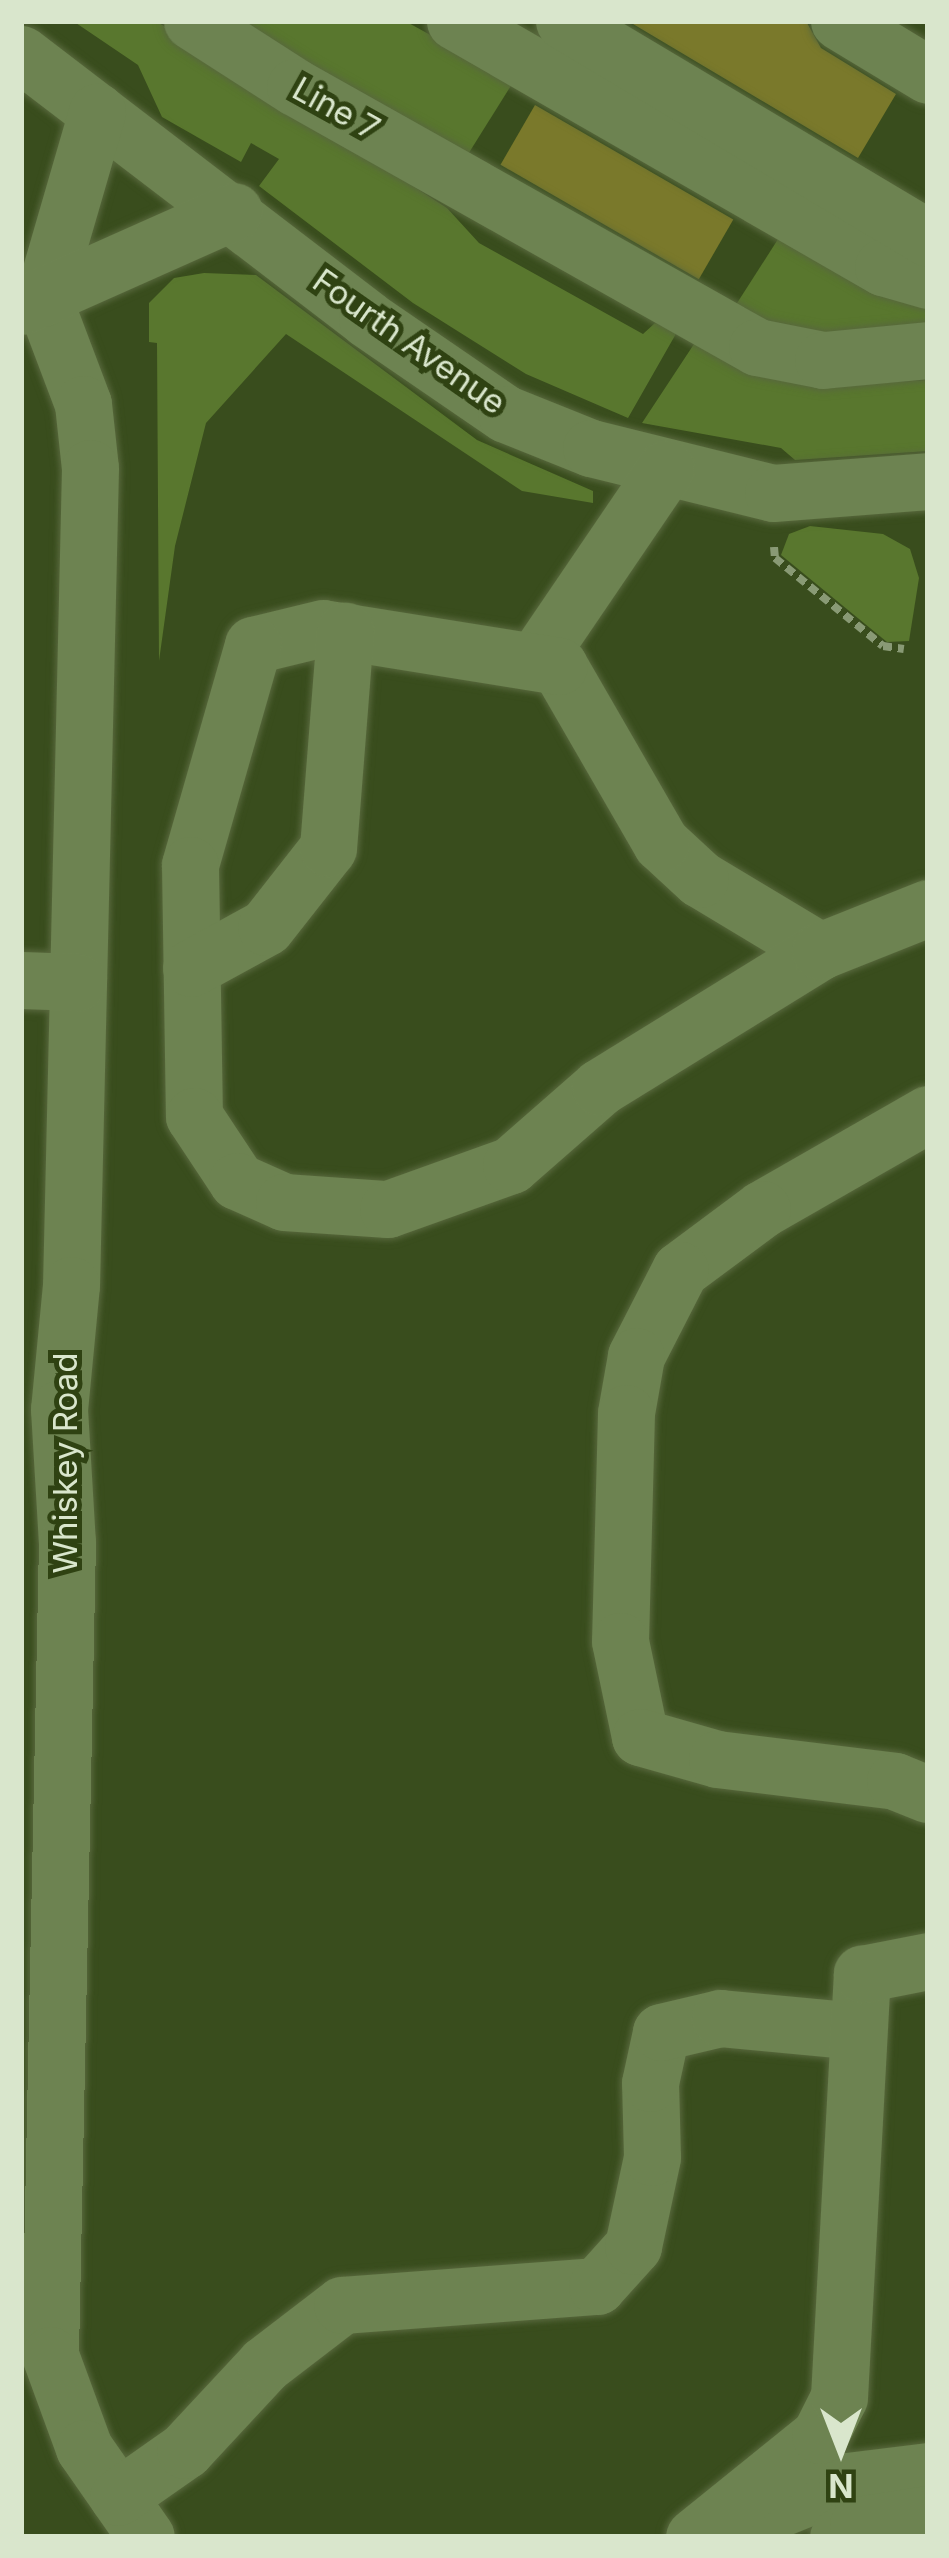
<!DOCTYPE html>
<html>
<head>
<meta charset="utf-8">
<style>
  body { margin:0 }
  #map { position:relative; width:949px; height:2558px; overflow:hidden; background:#394d1d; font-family:Inter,sans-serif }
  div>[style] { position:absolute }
  .green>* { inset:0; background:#59772e }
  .building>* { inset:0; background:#7a792b; transform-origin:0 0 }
  .path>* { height:8px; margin-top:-4px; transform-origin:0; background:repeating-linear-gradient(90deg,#899a75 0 9px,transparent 0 15px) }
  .roads { filter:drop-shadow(0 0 3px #58683d) drop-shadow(0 0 3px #58683d) }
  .minor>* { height:57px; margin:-28.5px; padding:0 28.5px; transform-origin:28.5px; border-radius:28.5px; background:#6d8351 }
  span { translate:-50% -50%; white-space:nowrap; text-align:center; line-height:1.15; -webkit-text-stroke:10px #2f4212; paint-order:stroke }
  .street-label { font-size:33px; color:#d9e6cc }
  .frame { position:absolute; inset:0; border:24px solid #d9e6cc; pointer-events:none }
  .north { position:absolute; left:781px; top:2390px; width:120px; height:120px; -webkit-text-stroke:9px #2f4212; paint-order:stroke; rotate:180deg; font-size:33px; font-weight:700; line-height:48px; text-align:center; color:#d9e6cc }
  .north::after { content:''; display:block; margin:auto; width:42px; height:54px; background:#d9e6cc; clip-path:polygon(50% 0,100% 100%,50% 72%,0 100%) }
</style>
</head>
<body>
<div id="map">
  <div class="green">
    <i style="clip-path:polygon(73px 21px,156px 21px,447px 208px,479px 243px,643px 334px,655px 323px,677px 332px,628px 418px,526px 374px,413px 303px,259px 186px,279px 159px,251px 143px,241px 162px,162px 117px,138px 65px)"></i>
    <i style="clip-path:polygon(244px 21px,405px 21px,514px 81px,460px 167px)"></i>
    <i style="clip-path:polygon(782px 233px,928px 306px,928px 331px,840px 350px,723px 325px)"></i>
    <i style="clip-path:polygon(204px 273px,256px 275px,477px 440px,593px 491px,593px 503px,522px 491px,286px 334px,206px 423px,175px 546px,159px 661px,157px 343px,149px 342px,149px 303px,174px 278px)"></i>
    <i style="clip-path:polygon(696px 341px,820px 387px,928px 380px,928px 451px,795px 460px,781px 448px,642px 423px)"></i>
    <i style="clip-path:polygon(810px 526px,883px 534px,910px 549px,919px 578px,909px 641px,887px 642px,781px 555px,789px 534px)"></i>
  </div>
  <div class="building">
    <i style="clip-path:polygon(628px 21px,806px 21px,821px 48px,896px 94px,858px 158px)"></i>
    <i style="left:535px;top:105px;width:229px;height:69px;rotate:30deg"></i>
  </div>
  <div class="path">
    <i style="left:774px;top:547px;width:11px;rotate:85deg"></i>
    <i style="left:775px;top:558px;width:139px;rotate:39.2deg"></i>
    <i style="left:883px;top:646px;width:21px;rotate:8deg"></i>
  </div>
  <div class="roads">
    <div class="minor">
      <i style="left:192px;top:21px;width:122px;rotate:32.7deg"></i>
      <i style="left:295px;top:87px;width:530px;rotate:29.37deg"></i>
      <i style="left:757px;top:347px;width:67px;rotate:11.1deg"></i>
      <i style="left:823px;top:360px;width:105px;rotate:-5.4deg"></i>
      <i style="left:455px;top:21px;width:494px;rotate:29.9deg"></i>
      <i style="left:883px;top:267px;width:47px;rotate:16.1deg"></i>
      <i style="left:564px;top:21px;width:424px;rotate:30.8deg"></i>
      <i style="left:839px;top:21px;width:104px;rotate:31.2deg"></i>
      <i style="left:21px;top:54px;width:436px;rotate:37.4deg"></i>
      <i style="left:367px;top:319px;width:168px;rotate:34.4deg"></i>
      <i style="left:506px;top:414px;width:92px;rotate:21.8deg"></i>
      <i style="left:591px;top:448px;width:187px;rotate:13.9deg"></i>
      <i style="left:773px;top:493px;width:155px;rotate:-4.4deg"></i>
      <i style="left:43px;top:298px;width:113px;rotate:69.3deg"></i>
      <i style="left:83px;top:404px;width:64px;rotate:83.8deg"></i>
      <i style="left:90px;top:468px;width:817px;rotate:91.33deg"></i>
      <i style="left:71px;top:1285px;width:125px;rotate:95.5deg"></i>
      <i style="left:59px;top:1409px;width:133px;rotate:86.6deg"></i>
      <i style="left:67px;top:1542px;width:813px;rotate:91.2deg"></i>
      <i style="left:50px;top:2355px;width:99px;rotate:69.9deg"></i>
      <i style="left:84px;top:2448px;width:108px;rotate:55.1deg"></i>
      <i style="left:43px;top:298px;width:194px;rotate:-73.8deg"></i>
      <i style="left:21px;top:306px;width:233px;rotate:-24deg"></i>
      <i style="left:535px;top:661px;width:233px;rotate:-55.8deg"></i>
      <i style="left:820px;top:951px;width:140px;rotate:-149deg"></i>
      <i style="left:700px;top:879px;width:53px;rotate:-137.3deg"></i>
      <i style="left:661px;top:843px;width:204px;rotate:-120deg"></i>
      <i style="left:559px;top:666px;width:239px;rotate:-170.9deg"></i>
      <i style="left:323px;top:628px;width:72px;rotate:166.3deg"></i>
      <i style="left:253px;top:645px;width:229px;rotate:106deg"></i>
      <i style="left:190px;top:865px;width:251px;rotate:89.1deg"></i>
      <i style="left:194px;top:1116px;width:78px;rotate:56.5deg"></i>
      <i style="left:237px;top:1181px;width:51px;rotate:24.1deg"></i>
      <i style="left:284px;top:1202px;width:104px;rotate:3.9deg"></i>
      <i style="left:388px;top:1209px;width:131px;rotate:-19.7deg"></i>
      <i style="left:511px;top:1165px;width:118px;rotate:-41.2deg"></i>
      <i style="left:600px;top:1087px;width:259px;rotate:-31.7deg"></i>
      <i style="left:820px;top:951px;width:116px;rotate:-21.7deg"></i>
      <i style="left:191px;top:968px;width:85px;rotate:-28.7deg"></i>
      <i style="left:266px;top:927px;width:100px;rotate:-51.9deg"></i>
      <i style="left:328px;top:848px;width:218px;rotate:-85.5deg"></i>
      <i style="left:21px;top:980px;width:57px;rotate:2deg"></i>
      <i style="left:928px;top:1114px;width:191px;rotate:150.2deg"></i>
      <i style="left:762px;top:1209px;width:102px;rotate:143.4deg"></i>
      <i style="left:680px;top:1270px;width:97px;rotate:117.1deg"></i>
      <i style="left:636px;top:1356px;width:58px;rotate:100deg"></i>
      <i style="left:626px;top:1413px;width:228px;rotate:91.5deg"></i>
      <i style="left:620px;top:1641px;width:98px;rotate:78.2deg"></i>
      <i style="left:640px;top:1737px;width:80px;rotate:15.9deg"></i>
      <i style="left:717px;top:1759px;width:179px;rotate:7deg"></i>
      <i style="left:895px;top:1781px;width:35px;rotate:22deg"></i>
      <i style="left:118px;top:2497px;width:82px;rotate:-35deg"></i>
      <i style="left:185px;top:2450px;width:117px;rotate:-47.1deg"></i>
      <i style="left:265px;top:2364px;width:97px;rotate:-37.5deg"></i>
      <i style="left:342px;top:2305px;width:256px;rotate:-4.3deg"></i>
      <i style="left:597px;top:2286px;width:54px;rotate:-48deg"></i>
      <i style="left:633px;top:2246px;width:91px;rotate:-77.9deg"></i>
      <i style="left:652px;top:2157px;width:74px;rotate:-91.5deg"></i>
      <i style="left:650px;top:2083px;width:52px;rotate:-77.8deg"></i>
      <i style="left:661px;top:2032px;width:61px;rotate:-13.3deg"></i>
      <i style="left:720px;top:2018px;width:138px;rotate:5.4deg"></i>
      <i style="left:743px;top:2533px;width:22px;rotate:-47deg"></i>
      <i style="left:758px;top:2517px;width:96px;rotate:-22deg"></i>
      <i style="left:847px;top:2481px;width:82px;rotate:-7deg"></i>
      <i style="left:694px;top:2537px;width:162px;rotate:-39deg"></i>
      <i style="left:820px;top:2435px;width:42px;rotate:-63.4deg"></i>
      <i style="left:839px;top:2397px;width:424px;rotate:-86.9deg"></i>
      <i style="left:862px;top:1974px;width:67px;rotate:-11.1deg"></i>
      <i style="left:838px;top:2537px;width:23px;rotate:-31deg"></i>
      <i style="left:858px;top:2525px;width:71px;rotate:-8.9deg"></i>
    </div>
  </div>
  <div class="street-label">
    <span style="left:336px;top:109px;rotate:29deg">Line 7</span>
    <span style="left:409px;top:342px;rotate:35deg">Fourth Avenue</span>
    <span style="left:66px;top:1463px;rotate:-90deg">Whiskey Road</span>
  </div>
  <div class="frame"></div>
  <div class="north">N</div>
</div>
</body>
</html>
